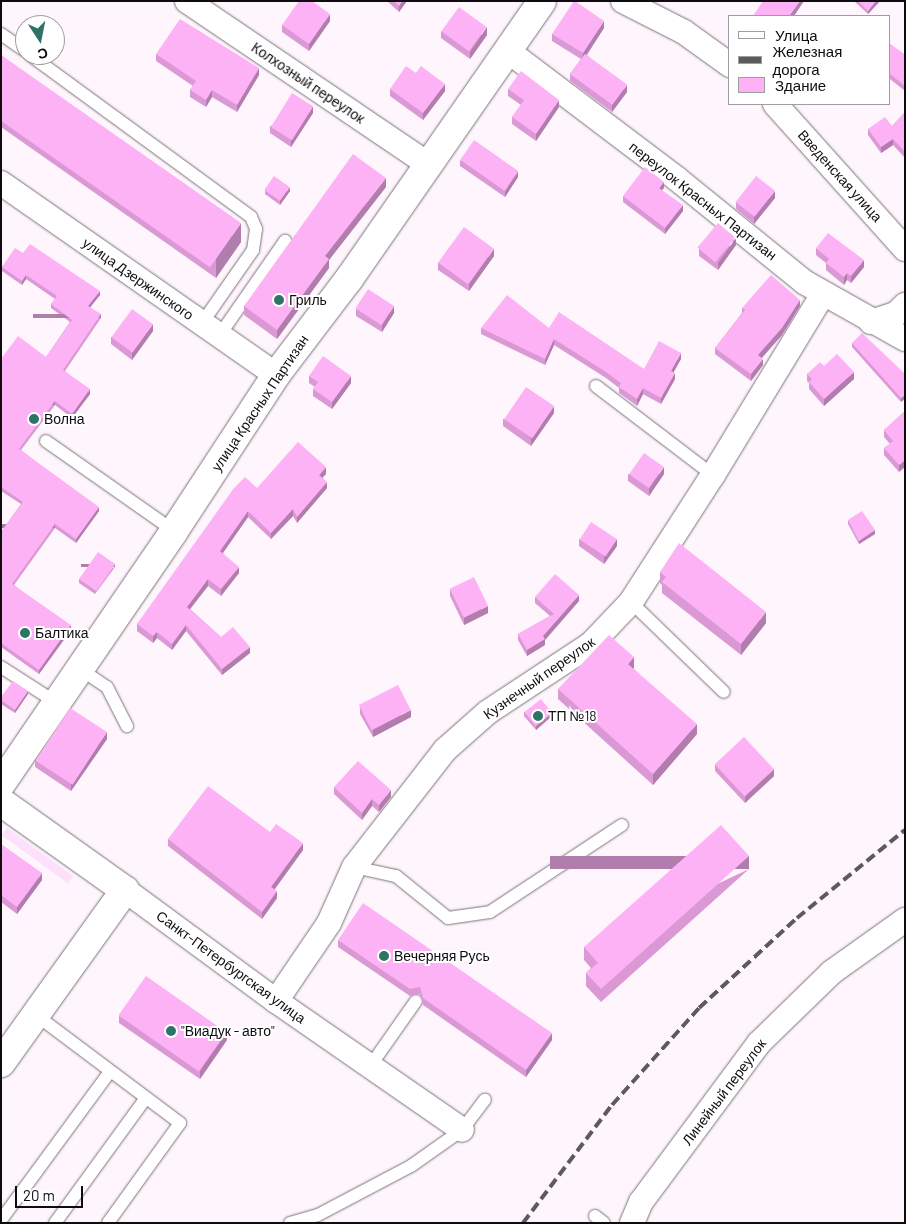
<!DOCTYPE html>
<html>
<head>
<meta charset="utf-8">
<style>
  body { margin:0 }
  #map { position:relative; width:906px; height:1224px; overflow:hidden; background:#fef5fd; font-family:Barlow,sans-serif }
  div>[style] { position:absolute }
  .green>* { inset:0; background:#fde0f9; transform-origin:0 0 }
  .roads { filter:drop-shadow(0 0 1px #7b737a) drop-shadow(0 0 1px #7b737a) }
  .service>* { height:12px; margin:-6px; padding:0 6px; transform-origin:6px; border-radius:6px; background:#fff }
  .minor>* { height:24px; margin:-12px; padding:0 12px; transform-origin:12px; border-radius:12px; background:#fff }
  .tertiary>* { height:28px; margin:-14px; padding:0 14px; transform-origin:14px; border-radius:14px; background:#fff }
  .secondary>* { height:28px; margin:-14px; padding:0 14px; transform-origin:14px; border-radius:14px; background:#fff }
  .rail>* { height:4px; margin-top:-2px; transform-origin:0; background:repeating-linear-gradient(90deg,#5e595e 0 10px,transparent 0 15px) }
  .wall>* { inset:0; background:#da99d4 }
  .shaded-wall>* { inset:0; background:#b17dac; transform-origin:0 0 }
  .building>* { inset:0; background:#fdb2f6; transform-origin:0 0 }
  .dots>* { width:14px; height:14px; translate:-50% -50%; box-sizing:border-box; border:2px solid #fff; border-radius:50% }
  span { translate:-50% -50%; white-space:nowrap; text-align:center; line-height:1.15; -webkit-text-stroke:4px #fff; paint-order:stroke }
  .street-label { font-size:14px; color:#0f0c0f }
  .poi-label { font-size:14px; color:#0f0c0f }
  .left { translate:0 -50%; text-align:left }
  .frame { position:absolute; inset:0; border:2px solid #0f0c0f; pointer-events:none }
  .legend { position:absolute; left:728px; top:15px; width:162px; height:90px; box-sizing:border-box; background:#fff; border:1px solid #9f9e9f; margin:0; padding:6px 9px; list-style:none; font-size:15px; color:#0f0c0f }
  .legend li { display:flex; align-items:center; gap:10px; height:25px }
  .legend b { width:25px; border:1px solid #9f9e9f }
  .north { position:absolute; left:15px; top:15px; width:50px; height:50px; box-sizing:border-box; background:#fff; border:1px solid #9f9e9f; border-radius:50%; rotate:169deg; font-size:14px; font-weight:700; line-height:20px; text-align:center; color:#0f0c0f }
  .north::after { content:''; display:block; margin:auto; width:18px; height:22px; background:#2e7367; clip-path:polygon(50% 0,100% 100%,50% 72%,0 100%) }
  .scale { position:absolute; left:15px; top:1186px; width:68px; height:22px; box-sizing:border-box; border:2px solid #0f0c0f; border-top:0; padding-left:6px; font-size:15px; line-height:18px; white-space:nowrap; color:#0f0c0f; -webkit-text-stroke:4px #fff; paint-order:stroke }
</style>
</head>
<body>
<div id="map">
  <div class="green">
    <i style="left:7px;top:828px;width:82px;height:9px;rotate:36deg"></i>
  </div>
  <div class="roads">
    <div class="service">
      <i style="left:1px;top:34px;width:29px;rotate:35deg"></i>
      <i style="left:30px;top:55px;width:274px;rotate:36.2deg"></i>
      <i style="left:251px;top:217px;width:13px;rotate:67deg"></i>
      <i style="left:256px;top:229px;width:21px;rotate:98deg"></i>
      <i style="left:253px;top:250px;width:89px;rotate:124.9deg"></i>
      <i style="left:219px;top:336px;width:116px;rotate:-55.2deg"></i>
      <i style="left:596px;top:386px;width:147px;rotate:37.3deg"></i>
      <i style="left:46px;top:441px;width:156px;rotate:35.1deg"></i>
      <i style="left:631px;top:602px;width:129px;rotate:44.1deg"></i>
      <i style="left:1px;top:667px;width:67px;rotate:32.7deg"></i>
      <i style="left:80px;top:669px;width:32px;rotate:34deg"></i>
      <i style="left:107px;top:687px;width:44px;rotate:62.9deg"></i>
      <i style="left:354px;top:867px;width:43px;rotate:12.1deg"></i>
      <i style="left:396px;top:876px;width:67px;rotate:38.9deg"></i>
      <i style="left:448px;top:918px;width:42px;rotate:-8.1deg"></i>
      <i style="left:490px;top:912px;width:158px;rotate:-33.4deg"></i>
      <i style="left:36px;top:1015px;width:180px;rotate:36.9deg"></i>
      <i style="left:180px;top:1123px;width:123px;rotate:125.8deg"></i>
      <i style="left:371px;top:1065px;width:78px;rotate:-54.9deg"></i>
      <i style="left:595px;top:1216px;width:11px;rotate:38deg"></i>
      <i style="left:1px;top:1220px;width:182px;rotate:-53.7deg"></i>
      <i style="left:55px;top:1223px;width:153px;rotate:-54deg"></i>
      <i style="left:290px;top:1223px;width:29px;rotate:-16deg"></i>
      <i style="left:318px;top:1215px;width:105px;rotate:-27.8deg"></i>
      <i style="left:411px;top:1166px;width:62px;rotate:-35.2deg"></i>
      <i style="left:462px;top:1130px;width:38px;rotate:-53deg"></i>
    </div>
    <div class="minor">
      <i style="left:187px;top:1px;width:291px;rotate:34.1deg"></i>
      <i style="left:623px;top:1px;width:68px;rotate:26.9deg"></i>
      <i style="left:684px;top:32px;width:57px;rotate:35.7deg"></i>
      <i style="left:508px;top:51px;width:212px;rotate:37.1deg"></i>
      <i style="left:677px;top:179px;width:164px;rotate:39deg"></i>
      <i style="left:804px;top:282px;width:116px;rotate:29.4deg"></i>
      <i style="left:775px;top:104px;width:195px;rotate:48.1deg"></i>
      <i style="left:1px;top:183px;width:335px;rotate:34.9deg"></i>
      <i style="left:871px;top:322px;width:26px;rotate:-18deg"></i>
      <i style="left:896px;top:314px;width:13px;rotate:-45deg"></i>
      <i style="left:125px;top:890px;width:187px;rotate:36.3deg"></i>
      <i style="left:276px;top:1001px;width:226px;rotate:34.7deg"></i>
      <i style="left:276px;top:1001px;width:94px;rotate:-55.8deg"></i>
      <i style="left:329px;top:923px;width:61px;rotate:-65.9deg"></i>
      <i style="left:354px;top:867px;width:148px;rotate:-52.1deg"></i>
      <i style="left:445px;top:750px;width:57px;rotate:-41.5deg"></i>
      <i style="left:488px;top:712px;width:123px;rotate:-33.4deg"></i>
      <i style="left:591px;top:644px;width:58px;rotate:-46.4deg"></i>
      <i style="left:631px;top:602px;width:151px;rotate:-57.2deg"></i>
      <i style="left:713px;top:475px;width:212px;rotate:-58.7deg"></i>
      <i style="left:632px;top:1223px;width:23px;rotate:-67deg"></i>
      <i style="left:641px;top:1202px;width:198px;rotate:-53.4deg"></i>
      <i style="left:759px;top:1043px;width:102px;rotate:-44.2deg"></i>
      <i style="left:832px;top:972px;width:90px;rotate:-35.5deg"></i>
    </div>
    <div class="tertiary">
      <i style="left:1px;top:784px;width:306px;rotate:-55.6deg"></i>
      <i style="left:174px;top:531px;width:186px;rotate:-56.8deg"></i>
      <i style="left:276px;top:375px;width:121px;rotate:-52.8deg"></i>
      <i style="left:349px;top:279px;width:338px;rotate:-55.2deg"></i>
    </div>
    <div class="secondary">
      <i style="left:1px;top:802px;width:152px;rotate:35.4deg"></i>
      <i style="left:125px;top:890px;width:213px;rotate:125.6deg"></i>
    </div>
  </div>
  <div class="rail">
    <i style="left:523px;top:1223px;width:148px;rotate:-53deg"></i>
    <i style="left:612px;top:1105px;width:130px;rotate:-48.1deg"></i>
    <i style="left:699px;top:1008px;width:133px;rotate:-42.6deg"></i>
    <i style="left:797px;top:918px;width:139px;rotate:-39.2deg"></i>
  </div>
  <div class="wall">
    <i style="clip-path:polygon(387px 1px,407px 1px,399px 12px)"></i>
    <i style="clip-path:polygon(854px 1px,880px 1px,868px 14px)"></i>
    <i style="clip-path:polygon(330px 21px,309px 51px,282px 32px,282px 25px)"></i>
    <i style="clip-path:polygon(604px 28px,587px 55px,627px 92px,612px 112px,570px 81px,570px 74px,581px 59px,552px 41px,552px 34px)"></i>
    <i style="clip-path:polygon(441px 31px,487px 35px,470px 59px,441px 38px)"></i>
    <i style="clip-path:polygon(890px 44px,905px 55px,905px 91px,890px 79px)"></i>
    <i style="clip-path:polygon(156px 54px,259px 75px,237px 112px,212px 97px,206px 107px,190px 97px,190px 90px,193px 86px,156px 61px)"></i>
    <i style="clip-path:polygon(1px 55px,241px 242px,216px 278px,1px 127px)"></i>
    <i style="clip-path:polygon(416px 73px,445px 91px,423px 120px,390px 96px,390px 89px)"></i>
    <i style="clip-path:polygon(508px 89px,559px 107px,536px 141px,512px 124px,512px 117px,521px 105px,508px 96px)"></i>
    <i style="clip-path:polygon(905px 112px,905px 158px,893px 145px,881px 153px,868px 135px,868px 129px,892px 126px)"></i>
    <i style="clip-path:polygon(313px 113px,291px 147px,270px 133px,270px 126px)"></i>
    <i style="clip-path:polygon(460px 160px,518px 177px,505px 197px,460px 166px)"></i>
    <i style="clip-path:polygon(386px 187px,329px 260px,329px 268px,277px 339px,244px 315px,244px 306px)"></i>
    <i style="clip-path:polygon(664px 188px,662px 190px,683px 211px,665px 234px,623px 202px,623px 196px)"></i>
    <i style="clip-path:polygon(265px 190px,290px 191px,280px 205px,265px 194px)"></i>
    <i style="clip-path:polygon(775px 198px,754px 224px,736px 209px,736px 202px)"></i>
    <i style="clip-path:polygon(736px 245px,718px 270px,699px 256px,699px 249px)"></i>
    <i style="clip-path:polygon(816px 248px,864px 267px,851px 283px,847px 280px,844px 285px,826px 270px,826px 263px,816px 255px)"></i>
    <i style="clip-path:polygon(23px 253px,100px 295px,90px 307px,101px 318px,65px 371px,90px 394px,72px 418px,55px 405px,21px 450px,99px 511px,76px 543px,55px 528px,14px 585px,71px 630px,39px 674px,1px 647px,1px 532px,21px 504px,1px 491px,1px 359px,46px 357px,70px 322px,51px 308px,51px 304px,55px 299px,26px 279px,22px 285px,2px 271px,2px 267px)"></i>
    <i style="clip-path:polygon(494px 256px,469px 291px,438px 270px,438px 263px)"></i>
    <i style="clip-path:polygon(800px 306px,782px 335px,762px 358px,763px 365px,751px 381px,715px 354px,715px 348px,742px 313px,742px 308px)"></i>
    <i style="clip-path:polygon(356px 309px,394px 313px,382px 332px,356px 316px)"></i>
    <i style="clip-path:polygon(481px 328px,549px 328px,644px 369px,681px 359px,673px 372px,675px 379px,661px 404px,643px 394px,637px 406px,619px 393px,619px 388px,606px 378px,554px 345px,545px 365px,481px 334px)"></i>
    <i style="clip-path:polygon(153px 331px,132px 360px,111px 344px,111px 337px)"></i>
    <i style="clip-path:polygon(852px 343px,905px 374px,901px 402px,852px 347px)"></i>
    <i style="clip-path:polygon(824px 366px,854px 379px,824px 406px,809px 389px,809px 383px,807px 381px,807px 374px)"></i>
    <i style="clip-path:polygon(309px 376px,351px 383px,332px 409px,313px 396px,313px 389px,315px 387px,309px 383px)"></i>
    <i style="clip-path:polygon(905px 411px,899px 472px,884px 455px,884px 448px,890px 444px,884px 437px,884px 430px)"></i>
    <i style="clip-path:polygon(554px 413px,531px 446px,503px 426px,503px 419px)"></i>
    <i style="clip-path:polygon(326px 474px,323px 477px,327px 488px,297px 523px,293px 516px,271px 539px,248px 517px,223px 553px,239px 573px,221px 596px,208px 586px,190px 609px,221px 637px,250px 653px,222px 675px,186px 631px,172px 650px,157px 638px,153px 643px,137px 631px,137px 624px,257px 488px)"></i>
    <i style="clip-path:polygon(628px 474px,664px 474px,649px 496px,628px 481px)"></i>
    <i style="clip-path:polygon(848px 520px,875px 534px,859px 544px,848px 524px)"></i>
    <i style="clip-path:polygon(579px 539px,617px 546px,604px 564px,579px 546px)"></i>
    <i style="clip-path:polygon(115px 567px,95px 594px,79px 583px,79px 579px)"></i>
    <i style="clip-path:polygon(660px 572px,766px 623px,741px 655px,662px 593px,662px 585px,660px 583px)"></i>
    <i style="clip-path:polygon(450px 589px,488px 613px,464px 625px,450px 596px)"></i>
    <i style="clip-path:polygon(535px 597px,579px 601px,545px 640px,545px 645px,527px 656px,518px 640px,518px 634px,550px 616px,535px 603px)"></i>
    <i style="clip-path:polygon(633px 668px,697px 734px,653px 785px,558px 699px,558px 689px,634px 668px)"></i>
    <i style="clip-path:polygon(28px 694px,15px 713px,1px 704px,1px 697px)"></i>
    <i style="clip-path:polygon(360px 707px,411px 717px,373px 737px,360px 714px)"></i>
    <i style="clip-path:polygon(524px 712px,552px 716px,536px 730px,524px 716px)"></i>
    <i style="clip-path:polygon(107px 739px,71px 791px,35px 767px,35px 760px)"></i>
    <i style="clip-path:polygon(715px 764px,774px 776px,745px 803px,715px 771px)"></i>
    <i style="clip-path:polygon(334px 787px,391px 797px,379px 812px,372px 806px,362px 820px,334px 794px)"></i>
    <i style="clip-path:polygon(270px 832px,303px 850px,275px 889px,277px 898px,262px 919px,168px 846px,168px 839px)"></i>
    <i style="clip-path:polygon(1px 844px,42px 880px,17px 914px,1px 902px)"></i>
    <i style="clip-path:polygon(749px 869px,601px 1002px,586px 986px,586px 973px,591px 968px,584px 960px,584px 947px)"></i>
    <i style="clip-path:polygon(338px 940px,552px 1040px,526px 1077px,423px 1005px,420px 994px,410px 996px,338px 947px)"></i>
    <i style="clip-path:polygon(119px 1016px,227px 1040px,200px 1079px,119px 1023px)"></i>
  </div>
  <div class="shaded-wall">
    <i style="clip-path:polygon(402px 1px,407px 1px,399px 12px,399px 6px)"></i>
    <i style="clip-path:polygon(800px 1px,804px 1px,794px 16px,789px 16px)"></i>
    <i style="clip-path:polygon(876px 1px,880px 1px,868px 14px,868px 11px)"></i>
    <i style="clip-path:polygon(330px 14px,330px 21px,309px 51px,309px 44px)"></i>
    <i style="clip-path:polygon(604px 21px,604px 28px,583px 60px,583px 53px)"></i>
    <i style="clip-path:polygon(487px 27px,487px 35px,470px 59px,470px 52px)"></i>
    <i style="clip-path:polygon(259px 68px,259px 75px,237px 112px,237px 105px)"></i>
    <i style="clip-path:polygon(445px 84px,445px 91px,423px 120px,423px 113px)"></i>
    <i style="clip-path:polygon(627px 85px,627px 92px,612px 112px,612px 105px)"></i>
    <i style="clip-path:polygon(212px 90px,212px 97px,206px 107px,206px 100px)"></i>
    <i style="clip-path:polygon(559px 100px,559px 107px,536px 141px,536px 134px)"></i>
    <i style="clip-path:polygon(313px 106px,313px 113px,291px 147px,291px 140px)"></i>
    <i style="clip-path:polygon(893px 139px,893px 145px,881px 153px,881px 147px)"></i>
    <i style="clip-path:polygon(518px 171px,518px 177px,505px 197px,505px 192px)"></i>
    <i style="clip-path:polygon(386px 178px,386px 187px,329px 260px,329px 268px,277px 339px,277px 330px,325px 256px)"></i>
    <i style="clip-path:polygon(664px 182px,664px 188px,659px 193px,659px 188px)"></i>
    <i style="clip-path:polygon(290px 187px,290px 191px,280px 205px,280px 201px)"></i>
    <i style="clip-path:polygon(775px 191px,775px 198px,754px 224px,754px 217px)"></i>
    <i style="clip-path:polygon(683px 205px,683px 211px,665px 234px,665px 228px)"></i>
    <i style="clip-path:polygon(241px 223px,241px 242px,216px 278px,216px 259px)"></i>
    <i style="clip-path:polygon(736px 238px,736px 245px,718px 270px,718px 263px)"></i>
    <i style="clip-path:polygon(494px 249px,494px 256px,469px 291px,469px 284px)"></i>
    <i style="clip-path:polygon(864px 260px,864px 267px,851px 283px,851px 276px)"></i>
    <i style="clip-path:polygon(847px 273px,847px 280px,844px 285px,844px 277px)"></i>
    <i style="clip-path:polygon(26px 275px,26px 279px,22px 285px,22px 281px)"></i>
    <i style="clip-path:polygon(100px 291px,100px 295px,88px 310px,88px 306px)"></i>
    <i style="clip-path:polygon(800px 300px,800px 306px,782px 335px,758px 362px,758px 355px)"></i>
    <i style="clip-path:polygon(394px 306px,394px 313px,382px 332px,382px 325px)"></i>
    <i style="left:101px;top:314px;width:4px;height:68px;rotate:90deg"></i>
    <i style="clip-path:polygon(153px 324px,153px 331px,132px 360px,132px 353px)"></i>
    <i style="clip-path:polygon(554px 339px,554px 345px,545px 365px,545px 359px)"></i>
    <i style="clip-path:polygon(681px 353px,681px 359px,671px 377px,671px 371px)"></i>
    <i style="clip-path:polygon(763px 359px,763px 365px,751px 381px,751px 374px)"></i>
    <i style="clip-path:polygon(854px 372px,854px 379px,824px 406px,824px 399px)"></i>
    <i style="clip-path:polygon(675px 373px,675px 379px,661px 404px,661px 398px)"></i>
    <i style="clip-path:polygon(351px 376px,351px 383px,332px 409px,332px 402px)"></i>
    <i style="clip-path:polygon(643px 388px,643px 394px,637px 406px,637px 399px)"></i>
    <i style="clip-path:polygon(90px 389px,90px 394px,72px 418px,72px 414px)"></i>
    <i style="clip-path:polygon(905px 395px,905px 399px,901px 402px,901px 398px)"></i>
    <i style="left:55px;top:401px;width:4px;height:60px;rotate:90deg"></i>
    <i style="clip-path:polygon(554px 406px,554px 413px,531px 446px,531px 438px)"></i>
    <i style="clip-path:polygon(905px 460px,905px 467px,899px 472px,899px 465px)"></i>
    <i style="clip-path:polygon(326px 467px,326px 474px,319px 481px,319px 475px)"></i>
    <i style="clip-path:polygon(664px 467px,664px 474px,649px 496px,649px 489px)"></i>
    <i style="clip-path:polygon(327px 482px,327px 488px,297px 523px,297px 517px)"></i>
    <i style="clip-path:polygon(99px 507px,99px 511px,76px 543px,76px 539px)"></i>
    <i style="clip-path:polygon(293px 509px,293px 516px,271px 539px,271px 533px)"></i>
    <i style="clip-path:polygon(248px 511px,248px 517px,220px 557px,220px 551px)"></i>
    <i style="left:55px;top:524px;width:4px;height:74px;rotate:90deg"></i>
    <i style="clip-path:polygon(875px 530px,875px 534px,859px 544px,859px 541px)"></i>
    <i style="clip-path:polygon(617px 539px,617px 546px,604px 564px,604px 557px)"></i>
    <i style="left:115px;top:564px;width:3px;height:34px;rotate:90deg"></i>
    <i style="clip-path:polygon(239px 567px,239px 573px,221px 596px,221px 589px)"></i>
    <i style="clip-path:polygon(208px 579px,208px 586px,187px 613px,187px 607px)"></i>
    <i style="clip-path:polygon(579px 595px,579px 601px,545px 640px,545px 645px,527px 656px,527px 650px,543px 636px)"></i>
    <i style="clip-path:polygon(488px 606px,488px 613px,464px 625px,464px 618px)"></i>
    <i style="clip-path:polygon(766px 612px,766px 623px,741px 655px,741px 644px)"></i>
    <i style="clip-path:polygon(71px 625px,71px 630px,39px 674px,39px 670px)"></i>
    <i style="clip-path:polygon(186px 625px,186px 631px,172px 650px,172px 644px)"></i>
    <i style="clip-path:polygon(157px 632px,157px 638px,153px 643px,153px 636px)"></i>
    <i style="clip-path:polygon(250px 647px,250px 653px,222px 675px,222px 669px)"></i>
    <i style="clip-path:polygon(634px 657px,634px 668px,628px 674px,628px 664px)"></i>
    <i style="clip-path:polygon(28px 691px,28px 694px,15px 713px,15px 710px)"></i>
    <i style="clip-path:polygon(411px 710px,411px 717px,373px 737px,373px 730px)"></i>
    <i style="clip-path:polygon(552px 713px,552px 716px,536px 730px,536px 726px)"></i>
    <i style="clip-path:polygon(697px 724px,697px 734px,653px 785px,653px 774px)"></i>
    <i style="clip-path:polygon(107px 732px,107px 739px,71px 791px,71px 784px)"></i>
    <i style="clip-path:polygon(774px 769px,774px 776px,745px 803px,745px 796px)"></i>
    <i style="clip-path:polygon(391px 790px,391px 797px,379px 812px,379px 805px)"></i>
    <i style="clip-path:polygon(372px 799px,372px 806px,362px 820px,362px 813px)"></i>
    <i style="clip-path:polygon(303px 843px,303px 850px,271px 894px,271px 887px)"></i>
    <i style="left:749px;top:856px;width:13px;height:199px;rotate:90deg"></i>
    <i style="clip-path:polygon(42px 873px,42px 880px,17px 914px,17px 907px)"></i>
    <i style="clip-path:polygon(277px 891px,277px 898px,262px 919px,262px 912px)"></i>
    <i style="clip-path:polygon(227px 1032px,227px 1040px,200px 1079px,200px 1071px)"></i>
    <i style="clip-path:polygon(552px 1033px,552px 1040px,526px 1077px,526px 1070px)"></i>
  </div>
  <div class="building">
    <i style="clip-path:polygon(299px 1px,312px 1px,330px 14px,309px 44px,282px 25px)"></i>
    <i style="clip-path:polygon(394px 1px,402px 1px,399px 6px)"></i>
    <i style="clip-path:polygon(574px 1px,575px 1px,604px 21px,583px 53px,552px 34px)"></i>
    <i style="clip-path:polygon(763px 1px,800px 1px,789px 16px,753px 16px)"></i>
    <i style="clip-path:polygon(858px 1px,876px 1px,868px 11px)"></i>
    <i style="left:459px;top:7px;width:34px;height:30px;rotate:36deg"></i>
    <i style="clip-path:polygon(180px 19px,259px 68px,237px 105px,212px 90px,206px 100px,190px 90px,196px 81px,156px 54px)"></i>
    <i style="clip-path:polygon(890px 44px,905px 55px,905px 86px,890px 74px)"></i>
    <i style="left:585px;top:54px;width:52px;height:25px;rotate:36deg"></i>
    <i style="left:1px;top:55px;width:293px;height:54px;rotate:35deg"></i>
    <i style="clip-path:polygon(406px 66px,416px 73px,421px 66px,445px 84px,423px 113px,390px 89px)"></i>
    <i style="clip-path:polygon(521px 71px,559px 100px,536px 134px,512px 117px,524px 100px,508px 89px)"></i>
    <i style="left:292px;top:93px;width:25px;height:40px;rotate:32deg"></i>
    <i style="clip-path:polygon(905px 112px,905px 152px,893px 139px,881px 147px,868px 129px,885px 117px,892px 126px)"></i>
    <i style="left:474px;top:140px;width:54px;height:24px;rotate:35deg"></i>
    <i style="clip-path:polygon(353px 154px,386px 178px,325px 256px,329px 259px,277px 330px,244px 306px)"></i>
    <i style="clip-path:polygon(645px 167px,664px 182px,659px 188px,683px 205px,665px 228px,623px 196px)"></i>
    <i style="left:274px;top:176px;width:19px;height:17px;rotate:35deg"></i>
    <i style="left:756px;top:176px;width:24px;height:33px;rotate:38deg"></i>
    <i style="left:718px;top:223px;width:23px;height:32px;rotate:40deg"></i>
    <i style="left:464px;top:227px;width:37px;height:44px;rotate:36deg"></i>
    <i style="clip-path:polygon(828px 233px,864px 260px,851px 276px,847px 273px,844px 277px,826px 263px,829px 259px,816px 248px)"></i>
    <i style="clip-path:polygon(30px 244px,100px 291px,88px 306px,101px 314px,63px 370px,90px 389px,72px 414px,55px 401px,19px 449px,99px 507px,76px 539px,55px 524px,12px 584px,71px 625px,39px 670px,1px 643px,1px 532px,23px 502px,1px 487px,1px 359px,18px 336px,46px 357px,72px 320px,51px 304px,57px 296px,26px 275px,22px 281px,2px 267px,15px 248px,23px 253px)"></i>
    <i style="clip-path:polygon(771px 275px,800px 300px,782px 328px,758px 355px,763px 359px,751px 374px,715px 348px,745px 310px,742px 308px)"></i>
    <i style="left:368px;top:289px;width:31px;height:23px;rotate:33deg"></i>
    <i style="clip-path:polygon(507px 295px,549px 328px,559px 312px,644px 369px,659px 341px,681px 353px,671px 371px,675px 373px,661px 398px,643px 388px,637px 399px,619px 387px,621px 383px,606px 372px,554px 339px,545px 359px,481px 328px)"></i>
    <i style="left:132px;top:309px;width:26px;height:35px;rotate:36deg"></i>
    <i style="clip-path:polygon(862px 333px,905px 374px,905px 395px,901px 398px,852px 343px)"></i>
    <i style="clip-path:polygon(837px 354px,854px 372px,824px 399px,809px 382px,812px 379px,807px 374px,820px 362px,824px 366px)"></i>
    <i style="clip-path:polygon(323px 356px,351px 376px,332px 402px,313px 389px,318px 382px,309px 376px)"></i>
    <i style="left:526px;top:387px;width:34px;height:39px;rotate:34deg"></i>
    <i style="clip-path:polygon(905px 411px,905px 460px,899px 465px,884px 448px,893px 441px,884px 430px)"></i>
    <i style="clip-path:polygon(298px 442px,326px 467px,319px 475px,327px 482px,297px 517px,293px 509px,271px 533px,248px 511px,220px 551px,239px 567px,221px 589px,208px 579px,187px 607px,221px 637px,233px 627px,250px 647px,222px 669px,186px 625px,172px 644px,157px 632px,153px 636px,137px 624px,234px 488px,245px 477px,257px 488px)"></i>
    <i style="left:644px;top:453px;width:24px;height:26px;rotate:35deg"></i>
    <i style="clip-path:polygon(862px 511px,875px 530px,859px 541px,848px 520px)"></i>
    <i style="left:591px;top:522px;width:31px;height:21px;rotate:33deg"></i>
    <i style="clip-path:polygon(679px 543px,766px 612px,741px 644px,662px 582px,666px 577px,660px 572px)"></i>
    <i style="left:98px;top:552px;width:21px;height:33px;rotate:35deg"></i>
    <i style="clip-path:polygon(555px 574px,579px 595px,543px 636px,545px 639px,527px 650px,518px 634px,554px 614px,535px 597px)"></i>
    <i style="left:474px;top:577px;width:32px;height:27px;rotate:64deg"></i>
    <i style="clip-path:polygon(609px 635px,634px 657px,628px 664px,697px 724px,653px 774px,558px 689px)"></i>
    <i style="clip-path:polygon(13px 681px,28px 691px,15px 710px,1px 700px,1px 697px)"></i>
    <i style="left:398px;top:685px;width:28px;height:44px;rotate:63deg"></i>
    <i style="left:541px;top:699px;width:18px;height:21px;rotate:52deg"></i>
    <i style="left:70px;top:708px;width:44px;height:63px;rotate:33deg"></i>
    <i style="left:744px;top:737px;width:44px;height:40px;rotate:47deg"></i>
    <i style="clip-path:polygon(358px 761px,391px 790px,379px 805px,372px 799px,362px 813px,334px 787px)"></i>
    <i style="clip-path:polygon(208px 786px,270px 832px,276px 824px,303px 843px,271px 887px,277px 891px,262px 912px,168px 839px)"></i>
    <i style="clip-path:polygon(721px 825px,749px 856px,601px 989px,586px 973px,598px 963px,584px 947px)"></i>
    <i style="clip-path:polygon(1px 844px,42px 873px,17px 907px,1px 895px)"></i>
    <i style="clip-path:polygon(363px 903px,552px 1033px,526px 1070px,423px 998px,420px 987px,410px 989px,338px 940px)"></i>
    <i style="left:146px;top:976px;width:98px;height:48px;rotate:35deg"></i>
  </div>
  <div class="dots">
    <i style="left:279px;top:300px;background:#2e7367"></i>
    <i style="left:34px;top:419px;background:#2e7367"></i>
    <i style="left:25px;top:633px;background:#2e7367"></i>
    <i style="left:538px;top:716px;background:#2e7367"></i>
    <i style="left:384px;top:956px;background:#2e7367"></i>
    <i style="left:171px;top:1031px;background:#2e7367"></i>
  </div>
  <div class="street-label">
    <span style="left:308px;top:83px;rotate:34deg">Колхозный переулок</span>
    <span style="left:840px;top:176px;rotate:48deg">Введенская улица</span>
    <span style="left:703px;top:201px;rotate:38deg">переулок Красных Партизан</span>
    <span style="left:138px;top:279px;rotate:35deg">улица Дзержинского</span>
    <span style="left:260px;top:403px;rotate:-56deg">улица Красных Партизан</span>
    <span style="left:539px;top:678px;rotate:-35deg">Кузнечный переулок</span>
    <span style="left:231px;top:967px;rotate:36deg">Санкт-Петербургская улица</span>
    <span style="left:724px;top:1092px;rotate:-53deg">Линейный переулок</span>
  </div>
  <div class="poi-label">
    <span class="left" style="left:289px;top:300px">Гриль</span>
    <span class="left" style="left:44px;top:419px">Волна</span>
    <span class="left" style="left:35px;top:633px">Балтика</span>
    <span class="left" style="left:548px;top:716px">ТП №18</span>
    <span class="left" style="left:394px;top:956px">Вечерняя Русь</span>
    <span class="left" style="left:181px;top:1031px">"Виадук - авто"</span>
  </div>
  <div class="frame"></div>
  <ul class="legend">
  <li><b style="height:6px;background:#fff"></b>Улица</li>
  <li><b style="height:6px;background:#5e595e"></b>Железная дорога</li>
  <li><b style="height:14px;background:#fdb2f6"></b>Здание</li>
  </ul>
  <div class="north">С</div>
  <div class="scale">20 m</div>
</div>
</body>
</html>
